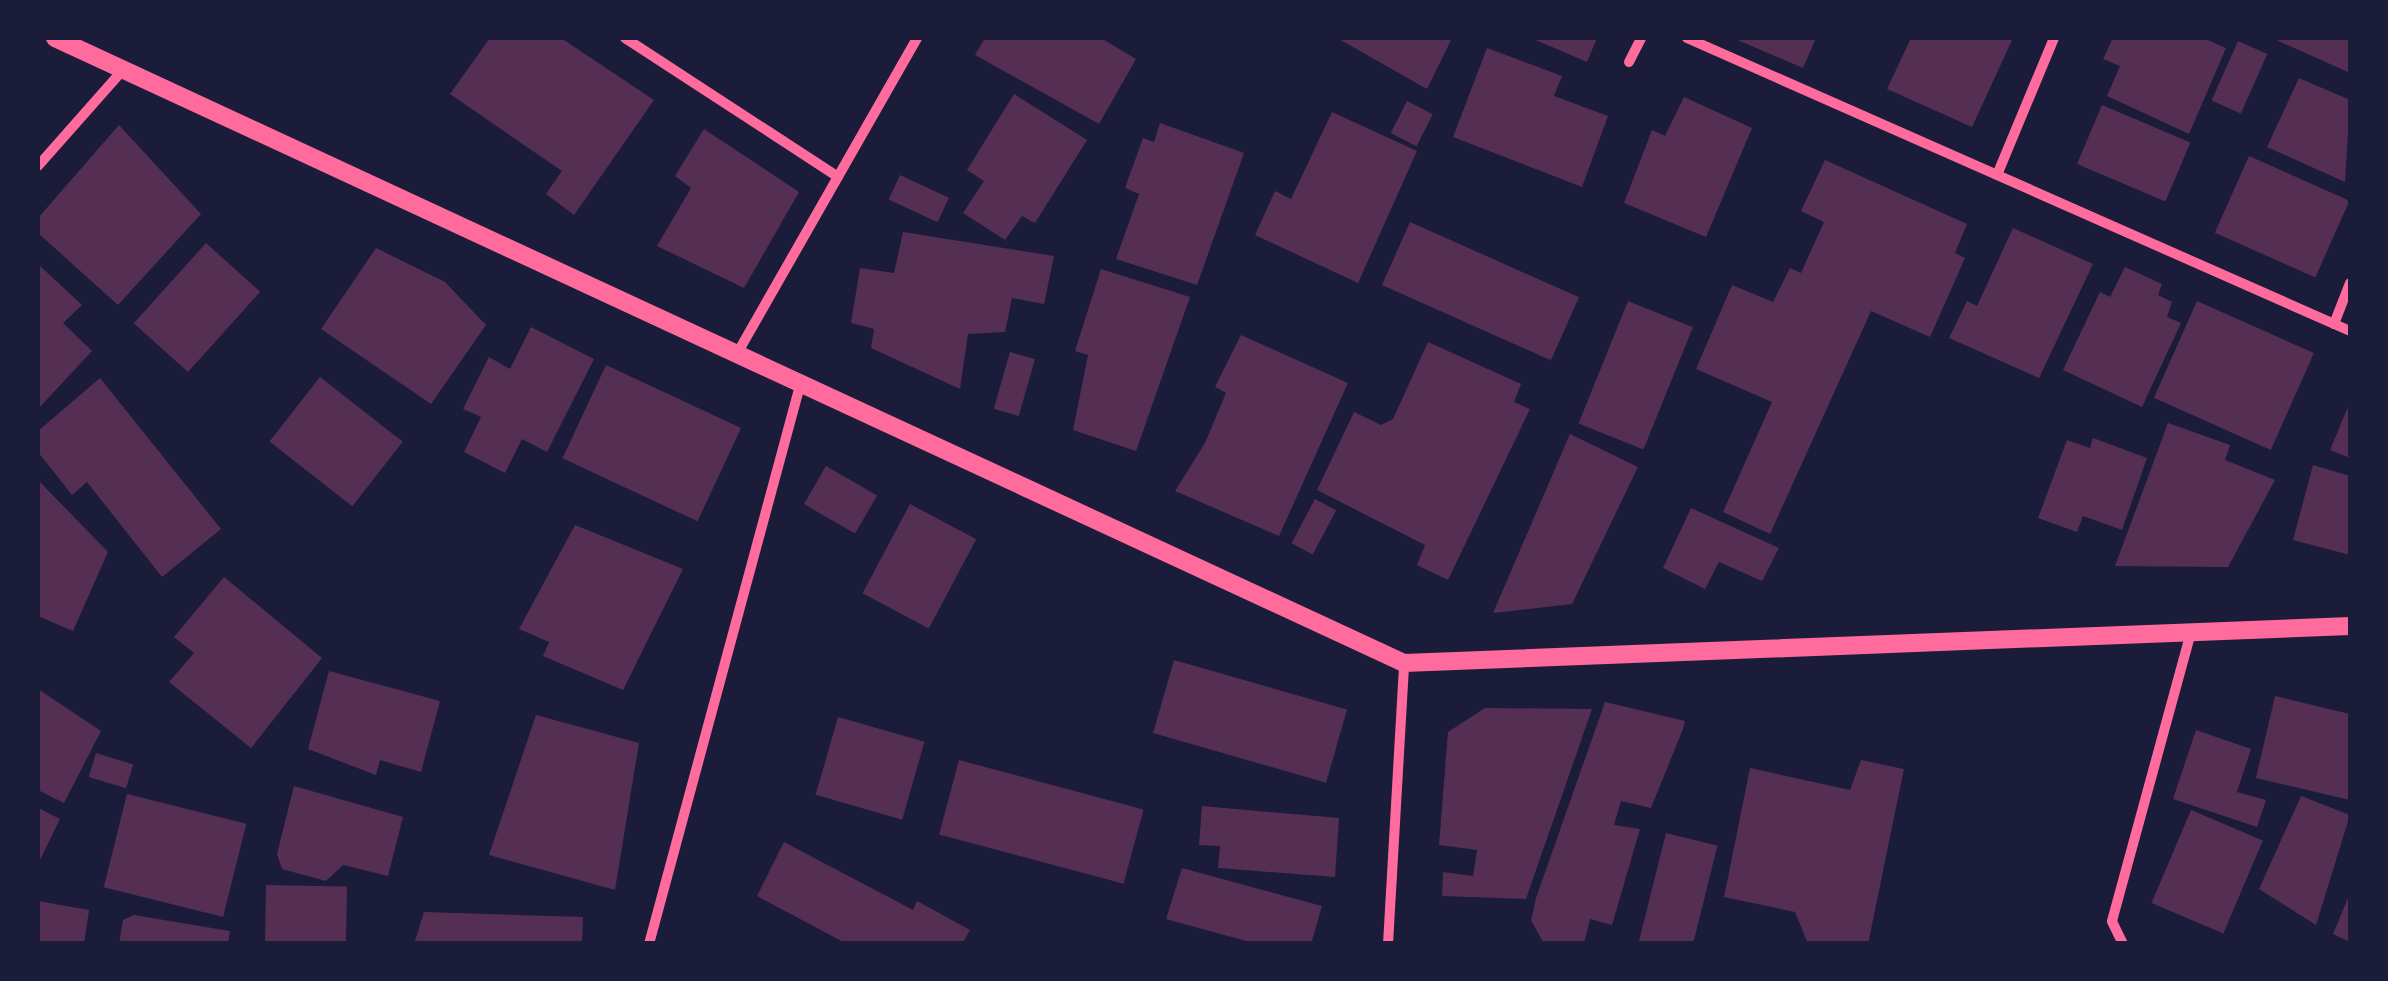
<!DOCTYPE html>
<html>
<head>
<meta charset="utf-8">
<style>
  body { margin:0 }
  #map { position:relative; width:2388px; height:981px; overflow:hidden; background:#1b1b3a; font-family:Poppins,sans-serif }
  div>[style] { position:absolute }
  .building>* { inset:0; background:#542f53; transform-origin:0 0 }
  .minor>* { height:10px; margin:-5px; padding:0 5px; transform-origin:5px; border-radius:5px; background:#ff6b9d }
  .tertiary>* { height:18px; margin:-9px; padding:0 9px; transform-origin:9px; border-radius:9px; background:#ff6b9d }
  span { translate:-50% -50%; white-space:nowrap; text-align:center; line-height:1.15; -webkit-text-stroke:8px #1b1b3a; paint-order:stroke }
  .frame { position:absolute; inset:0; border:40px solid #1b1b3a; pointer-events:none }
</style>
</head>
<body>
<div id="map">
  <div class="building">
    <i style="clip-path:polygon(490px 38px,561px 38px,654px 100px,574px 215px,546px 194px,562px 171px,450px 94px)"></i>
    <i style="clip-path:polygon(985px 38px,1101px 38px,1136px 59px,1099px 124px,975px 55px)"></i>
    <i style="clip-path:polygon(1337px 38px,1452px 38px,1427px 89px)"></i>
    <i style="clip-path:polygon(1531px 38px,1597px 38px,1587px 62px)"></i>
    <i style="clip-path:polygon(1733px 38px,1816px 38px,1803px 68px)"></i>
    <i style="clip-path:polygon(1911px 38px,2013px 38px,1972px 127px,1887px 89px)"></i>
    <i style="clip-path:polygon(2113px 38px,2203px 38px,2226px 48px,2189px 134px,2107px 96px,2120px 66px,2103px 59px)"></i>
    <i style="clip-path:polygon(2272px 38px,2350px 38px,2350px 73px)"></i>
    <i style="left:2238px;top:41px;width:32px;height:65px;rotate:24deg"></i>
    <i style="clip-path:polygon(1487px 48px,1562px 76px,1554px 96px,1608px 116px,1582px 187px,1453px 137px)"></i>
    <i style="clip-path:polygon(2299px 78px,2350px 100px,2345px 182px,2267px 147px)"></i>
    <i style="clip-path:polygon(1014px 94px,1087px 140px,1035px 223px,1022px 216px,1005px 240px,963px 213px,984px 181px,967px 170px)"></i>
    <i style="clip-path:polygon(1684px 97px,1752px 128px,1706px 237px,1624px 203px,1652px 130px,1665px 136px)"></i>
    <i style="left:1407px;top:101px;width:29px;height:36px;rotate:27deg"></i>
    <i style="left:2102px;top:105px;width:96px;height:64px;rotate:23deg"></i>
    <i style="clip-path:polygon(1332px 112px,1417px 151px,1358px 283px,1255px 235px,1275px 191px,1291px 199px)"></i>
    <i style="clip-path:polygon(1160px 123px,1244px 153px,1197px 285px,1116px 259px,1139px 194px,1125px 188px,1143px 138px,1154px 142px)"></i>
    <i style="clip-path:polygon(119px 125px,201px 214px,118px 305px,38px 233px,38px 218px)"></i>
    <i style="clip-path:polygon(704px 129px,799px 192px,744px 288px,657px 246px,691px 188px,675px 176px)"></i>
    <i style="left:2249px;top:156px;width:110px;height:84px;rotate:24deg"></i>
    <i style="clip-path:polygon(1825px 160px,1967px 224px,1955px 253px,1965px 258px,1930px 337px,1871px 311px,1770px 534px,1723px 512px,1772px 402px,1696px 369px,1732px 285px,1773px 302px,1790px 268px,1801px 273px,1824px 222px,1801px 211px)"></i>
    <i style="left:900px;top:175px;width:54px;height:27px;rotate:25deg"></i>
    <i style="left:1410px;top:222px;width:185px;height:69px;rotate:24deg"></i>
    <i style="clip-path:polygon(2013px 228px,2093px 264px,2039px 378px,1949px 338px,1967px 301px,1977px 306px)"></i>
    <i style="clip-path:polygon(903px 232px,1054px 256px,1044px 304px,1012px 298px,1005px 332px,968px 334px,960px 389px,871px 348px,874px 329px,851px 323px,860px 268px,894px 273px)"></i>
    <i style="left:206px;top:243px;width:73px;height:108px;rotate:42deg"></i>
    <i style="clip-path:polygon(376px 248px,445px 282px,486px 325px,431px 404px,321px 329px)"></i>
    <i style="clip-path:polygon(38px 264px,82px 305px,63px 323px,92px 351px,38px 409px)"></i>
    <i style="clip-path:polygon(2125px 267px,2162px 284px,2158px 295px,2172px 302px,2167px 317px,2181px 323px,2142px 407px,2063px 370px,2100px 292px,2110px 297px)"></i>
    <i style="clip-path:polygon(1101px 269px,1190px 297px,1136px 451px,1073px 430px,1088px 355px,1075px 351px)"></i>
    <i style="left:1628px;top:301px;width:70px;height:132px;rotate:22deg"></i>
    <i style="left:2197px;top:301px;width:128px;height:106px;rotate:24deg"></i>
    <i style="clip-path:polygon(531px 327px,594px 359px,547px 452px,522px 439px,505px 473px,464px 452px,481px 417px,463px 409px,489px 357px,510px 369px)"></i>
    <i style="clip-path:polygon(1241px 335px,1348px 383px,1279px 536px,1175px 491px,1205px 443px,1226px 393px,1215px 387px)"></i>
    <i style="clip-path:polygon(1428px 342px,1521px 384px,1514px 402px,1530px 409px,1448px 580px,1417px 565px,1425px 545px,1317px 490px,1354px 412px,1381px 425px,1393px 419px)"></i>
    <i style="left:1010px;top:352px;width:26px;height:59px;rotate:16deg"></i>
    <i style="left:606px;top:365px;width:149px;height:103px;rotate:25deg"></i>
    <i style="left:320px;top:377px;width:105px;height:82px;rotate:38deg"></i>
    <i style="clip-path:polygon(100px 378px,221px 529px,162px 577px,87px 482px,72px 495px,38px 452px,38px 431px)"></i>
    <i style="clip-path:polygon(2350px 402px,2350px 458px,2330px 450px)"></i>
    <i style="clip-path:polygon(2168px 423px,2230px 445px,2225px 460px,2275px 480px,2228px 567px,2115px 566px)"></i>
    <i style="clip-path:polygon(1570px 434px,1638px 467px,1572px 604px,1493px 613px)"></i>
    <i style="clip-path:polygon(2093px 438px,2147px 458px,2122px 530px,2083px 516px,2077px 532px,2038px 518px,2067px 440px,2090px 448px)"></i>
    <i style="clip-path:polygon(2313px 465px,2350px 476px,2350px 555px,2293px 540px)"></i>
    <i style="left:826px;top:466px;width:59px;height:44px;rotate:30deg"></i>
    <i style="clip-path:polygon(38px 480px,108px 552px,73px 631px,38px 616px)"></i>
    <i style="left:1315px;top:499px;width:24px;height:50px;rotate:28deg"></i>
    <i style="left:910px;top:504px;width:75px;height:101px;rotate:28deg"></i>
    <i style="clip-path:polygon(1691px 508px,1779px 548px,1762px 581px,1719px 562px,1705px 589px,1663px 568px)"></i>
    <i style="clip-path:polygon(575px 525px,683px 569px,623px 690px,543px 656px,549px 642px,519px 629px)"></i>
    <i style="clip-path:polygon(224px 577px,322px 658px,251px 748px,169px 682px,194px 653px,174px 637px)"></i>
    <i style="left:1174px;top:660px;width:180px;height:76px;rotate:16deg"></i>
    <i style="clip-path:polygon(329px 671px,440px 701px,421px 772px,380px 760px,376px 775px,308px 749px)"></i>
    <i style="clip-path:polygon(38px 689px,101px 731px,64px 803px,38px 790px)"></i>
    <i style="clip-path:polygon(2275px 696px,2350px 714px,2350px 800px,2256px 778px)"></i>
    <i style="clip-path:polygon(1605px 702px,1685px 721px,1683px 729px,1651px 808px,1621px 801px,1614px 825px,1640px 829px,1612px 925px,1590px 919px,1584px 944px,1544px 944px,1531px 920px,1536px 898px)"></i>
    <i style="clip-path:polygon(1485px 708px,1592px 709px,1526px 899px,1442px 896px,1443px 872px,1473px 876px,1477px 850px,1439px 845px,1448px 732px)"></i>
    <i style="clip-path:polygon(536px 715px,639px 743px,615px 890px,489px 855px)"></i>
    <i style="left:838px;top:717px;width:90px;height:81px;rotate:16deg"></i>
    <i style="clip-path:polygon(2196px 730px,2251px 749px,2237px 792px,2266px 800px,2257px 827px,2173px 799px)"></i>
    <i style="left:96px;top:753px;width:39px;height:25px;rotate:17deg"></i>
    <i style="left:959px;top:760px;width:191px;height:77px;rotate:15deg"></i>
    <i style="clip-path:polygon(1861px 760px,1904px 769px,1868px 944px,1808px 944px,1795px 912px,1724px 897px,1750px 768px,1850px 790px)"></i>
    <i style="clip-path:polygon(294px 786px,403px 817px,388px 876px,343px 865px,326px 881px,282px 869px,277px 854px)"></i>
    <i style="left:127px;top:794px;width:123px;height:96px;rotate:14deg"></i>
    <i style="clip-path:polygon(2301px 796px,2350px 815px,2316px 925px,2259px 889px)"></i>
    <i style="clip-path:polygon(1202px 806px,1339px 818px,1335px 877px,1218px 868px,1220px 846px,1199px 845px)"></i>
    <i style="clip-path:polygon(38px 808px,60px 819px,38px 864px)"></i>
    <i style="left:2191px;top:810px;width:78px;height:101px;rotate:23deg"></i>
    <i style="left:1666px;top:833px;width:53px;height:115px;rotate:14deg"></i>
    <i style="clip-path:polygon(784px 842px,913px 910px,917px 901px,970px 930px,962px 944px,847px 944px,757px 896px)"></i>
    <i style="clip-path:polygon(1182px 868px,1322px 906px,1311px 944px,1257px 944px,1166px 919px)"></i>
    <i style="left:266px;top:885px;width:81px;height:59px;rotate:1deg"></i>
    <i style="clip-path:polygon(2350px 893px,2350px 942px,2333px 934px)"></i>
    <i style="clip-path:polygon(38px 901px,89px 910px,84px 944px,38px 944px)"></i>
    <i style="clip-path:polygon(424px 912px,583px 917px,582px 944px,414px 944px)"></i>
    <i style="clip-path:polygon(134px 915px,230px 931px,228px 944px,119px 944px,123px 920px)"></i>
  </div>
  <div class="minor">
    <i style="left:625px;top:38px;width:254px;rotate:33.1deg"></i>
    <i style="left:1687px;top:38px;width:725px;rotate:23.84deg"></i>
    <i style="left:1629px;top:62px;width:27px;rotate:-63deg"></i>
    <i style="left:38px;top:166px;width:128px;rotate:-48.5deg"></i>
    <i style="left:1997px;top:175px;width:148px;rotate:-67.4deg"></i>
    <i style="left:2334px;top:324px;width:44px;rotate:-68.7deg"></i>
    <i style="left:738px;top:352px;width:361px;rotate:-60.3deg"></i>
    <i style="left:649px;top:944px;width:582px;rotate:-74.87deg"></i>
    <i style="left:1388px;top:944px;width:281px;rotate:-86.7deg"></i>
    <i style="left:2123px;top:944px;width:25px;rotate:-116deg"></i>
    <i style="left:2112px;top:921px;width:300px;rotate:-74.7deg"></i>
  </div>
  <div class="tertiary">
    <i style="left:55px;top:38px;width:1487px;rotate:24.86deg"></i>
    <i style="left:1404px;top:663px;width:947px;rotate:-2.24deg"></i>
  </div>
  <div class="frame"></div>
</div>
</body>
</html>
